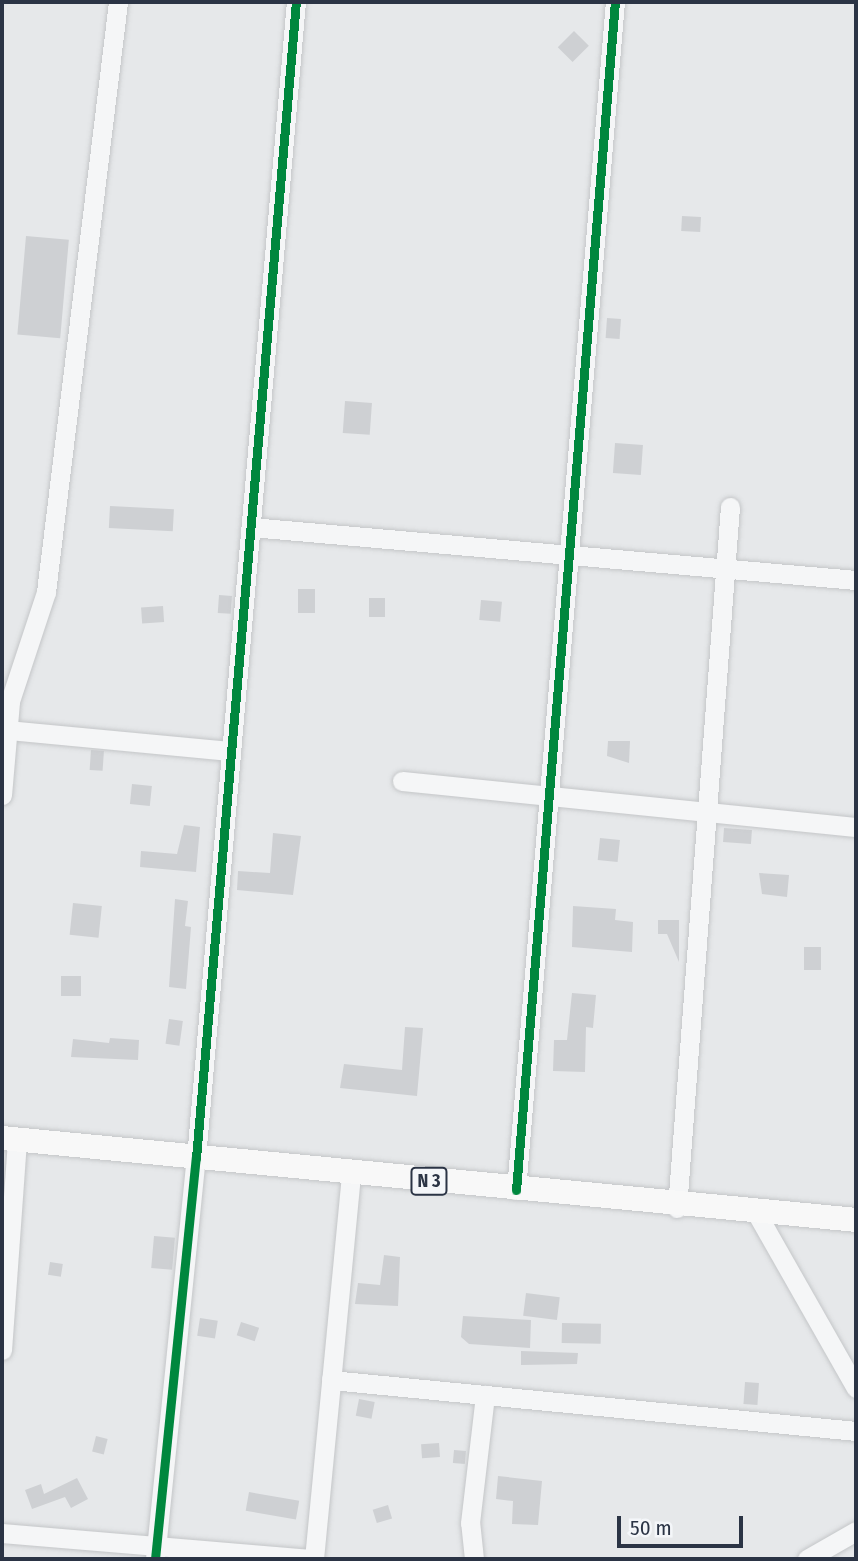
<!DOCTYPE html>
<html>
<head>
<meta charset="utf-8">
<style>
  body { margin:0 }
  #map { position:relative; width:858px; height:1561px; overflow:hidden; background:#e6e8ea; font-family:"Fira Sans Condensed",sans-serif }
  div>[style] { position:absolute }
  .building>* { inset:0; background:#ced0d3; transform-origin:0 0 }
  .roads { filter:drop-shadow(0 0 2px #c4c6c8) drop-shadow(0 0 2px #c4c6c8) }
  .minor>* { height:19px; margin:-9.5px; padding:0 9.5px; transform-origin:9.5px; border-radius:9.5px; background:#f5f6f7 }
  .major>* { height:24px; margin:-12px; padding:0 12px; transform-origin:12px; border-radius:12px; background:#f8f8f8 }
  .cycleway>* { height:9px; margin:-4.5px; padding:0 4.5px; transform-origin:4.5px; border-radius:4.5px; background:#00873e }
  span { translate:-50% -50%; white-space:nowrap; text-align:center; line-height:1.15; -webkit-text-stroke:7px #f4f6f9; paint-order:stroke }
  .shield-label span { padding:2px 5px; background:#f4f6f9; border:2px solid; border-radius:5px; -webkit-text-stroke-width:0 }
  .shield-label { font-size:18px; color:#2b3445; font-weight:700 }
  .frame { position:absolute; inset:0; border:4px solid #2b3445; pointer-events:none }
  .scale { position:absolute; left:617px; top:1516px; width:126px; height:32px; box-sizing:border-box; border:4px solid #2b3445; border-top:0; padding-left:9px; font-size:21px; line-height:24px; white-space:nowrap; color:#2b3445; -webkit-text-stroke:5px #f4f6f9; paint-order:stroke }
</style>
</head>
<body>
<div id="map">
  <div class="building">
    <i style="left:574px;top:31px;width:21px;height:23px;rotate:45deg"></i>
    <i style="left:682px;top:216px;width:19px;height:15px;rotate:3deg"></i>
    <i style="left:26px;top:236px;width:43px;height:99px;rotate:5deg"></i>
    <i style="left:607px;top:318px;width:14px;height:20px;rotate:4deg"></i>
    <i style="left:345px;top:401px;width:27px;height:32px;rotate:4deg"></i>
    <i style="left:615px;top:443px;width:28px;height:30px;rotate:4deg"></i>
    <i style="left:110px;top:506px;width:64px;height:22px;rotate:3deg"></i>
    <i style="left:298px;top:589px;width:17px;height:24px"></i>
    <i style="left:219px;top:595px;width:13px;height:18px;rotate:4deg"></i>
    <i style="left:369px;top:598px;width:16px;height:19px"></i>
    <i style="left:481px;top:600px;width:21px;height:20px;rotate:5deg"></i>
    <i style="left:163px;top:606px;width:16px;height:22px;rotate:86deg"></i>
    <i style="clip-path:polygon(608px 741px,630px 741px,629px 763px,607px 756px)"></i>
    <i style="left:91px;top:750px;width:13px;height:20px;rotate:4deg"></i>
    <i style="left:132px;top:784px;width:20px;height:20px;rotate:6deg"></i>
    <i style="clip-path:polygon(184px 825px,200px 827px,196px 872px,140px 867px,141px 851px,177px 854px)"></i>
    <i style="left:724px;top:828px;width:28px;height:14px;rotate:4deg"></i>
    <i style="clip-path:polygon(273px 833px,301px 836px,293px 895px,237px 890px,238px 871px,270px 873px)"></i>
    <i style="left:600px;top:838px;width:20px;height:22px;rotate:6deg"></i>
    <i style="clip-path:polygon(759px 873px,789px 875px,787px 897px,762px 894px)"></i>
    <i style="clip-path:polygon(175px 899px,188px 901px,185px 926px,191px 927px,186px 989px,169px 987px)"></i>
    <i style="left:73px;top:903px;width:29px;height:32px;rotate:6deg"></i>
    <i style="clip-path:polygon(573px 906px,616px 909px,615px 920px,633px 922px,632px 952px,572px 947px)"></i>
    <i style="clip-path:polygon(658px 920px,679px 920px,679px 962px,667px 934px,658px 934px)"></i>
    <i style="left:804px;top:947px;width:17px;height:23px"></i>
    <i style="left:61px;top:976px;width:20px;height:20px"></i>
    <i style="clip-path:polygon(572px 993px,596px 995px,593px 1028px,586px 1027px,585px 1072px,553px 1071px,554px 1040px,567px 1040px)"></i>
    <i style="left:169px;top:1019px;width:14px;height:25px;rotate:8deg"></i>
    <i style="clip-path:polygon(405px 1027px,423px 1028px,417px 1096px,340px 1088px,344px 1064px,402px 1070px)"></i>
    <i style="clip-path:polygon(110px 1038px,139px 1040px,138px 1060px,71px 1057px,73px 1039px,109px 1043px)"></i>
    <i style="left:154px;top:1236px;width:21px;height:32px;rotate:5deg"></i>
    <i style="clip-path:polygon(384px 1255px,400px 1257px,398px 1306px,355px 1304px,358px 1283px,380px 1285px)"></i>
    <i style="left:50px;top:1262px;width:13px;height:13px;rotate:9deg"></i>
    <i style="left:526px;top:1293px;width:34px;height:23px;rotate:7deg"></i>
    <i style="clip-path:polygon(463px 1316px,531px 1320px,530px 1348px,469px 1344px,461px 1337px)"></i>
    <i style="left:200px;top:1318px;width:18px;height:18px;rotate:9deg"></i>
    <i style="left:241px;top:1322px;width:19px;height:14px;rotate:18deg"></i>
    <i style="left:562px;top:1323px;width:39px;height:20px;rotate:1deg"></i>
    <i style="clip-path:polygon(521px 1351px,578px 1353px,577px 1364px,521px 1365px)"></i>
    <i style="left:745px;top:1382px;width:14px;height:22px;rotate:4deg"></i>
    <i style="left:359px;top:1399px;width:16px;height:17px;rotate:11deg"></i>
    <i style="left:96px;top:1436px;width:12px;height:16px;rotate:14deg"></i>
    <i style="left:439px;top:1443px;width:14px;height:18px;rotate:86deg"></i>
    <i style="left:454px;top:1450px;width:12px;height:13px;rotate:5deg"></i>
    <i style="clip-path:polygon(498px 1476px,542px 1481px,538px 1525px,512px 1524px,513px 1501px,496px 1499px)"></i>
    <i style="clip-path:polygon(77px 1478px,88px 1499px,71px 1508px,65px 1497px,32px 1509px,25px 1490px,41px 1484px,44px 1494px)"></i>
    <i style="left:249px;top:1492px;width:51px;height:19px;rotate:10deg"></i>
    <i style="left:388px;top:1505px;width:14px;height:16px;rotate:73deg"></i>
  </div>
  <div class="roads">
    <div class="minor">
      <i style="left:251px;top:527px;width:607px;rotate:5.01deg"></i>
      <i style="left:8px;top:730px;width:224px;rotate:5.4deg"></i>
      <i style="left:402px;top:781px;width:456px;rotate:5.8deg"></i>
      <i style="left:2px;top:795px;width:94px;rotate:-85.1deg"></i>
      <i style="left:10px;top:701px;width:115px;rotate:-71.7deg"></i>
      <i style="left:46px;top:592px;width:594px;rotate:-83.04deg"></i>
      <i style="left:516px;top:1190px;width:1192px;rotate:-85.24deg"></i>
      <i style="left:677px;top:1208px;width:703px;rotate:-85.68deg"></i>
      <i style="left:757px;top:1214px;width:200px;rotate:60.4deg"></i>
      <i style="left:2px;top:1350px;width:211px;rotate:-85.9deg"></i>
      <i style="left:331px;top:1380px;width:527px;rotate:5.55deg"></i>
      <i style="left:2px;top:1533px;width:309px;rotate:4.8deg"></i>
      <i style="left:155px;top:1559px;width:403px;rotate:-84.2deg"></i>
      <i style="left:196px;top:1158px;width:1160px;rotate:-85.06deg"></i>
      <i style="left:314px;top:1559px;width:388px;rotate:-84.5deg"></i>
      <i style="left:474px;top:1559px;width:36px;rotate:-96deg"></i>
      <i style="left:470px;top:1523px;width:129px;rotate:-83.3deg"></i>
      <i style="left:807px;top:1559px;width:56px;rotate:-29.7deg"></i>
    </div>
    <div class="major">
      <i style="left:2px;top:1138px;width:858px;rotate:5.48deg"></i>
    </div>
  </div>
  <div class="cycleway">
    <i style="left:516px;top:1190px;width:1192px;rotate:-85.24deg"></i>
    <i style="left:155px;top:1559px;width:403px;rotate:-84.2deg"></i>
    <i style="left:196px;top:1158px;width:1160px;rotate:-85.06deg"></i>
  </div>
  <div class="shield-label">
    <span style="left:429px;top:1181px">N 3</span>
  </div>
  <div class="frame"></div>
  <div class="scale">50 m</div>
</div>
</body>
</html>
